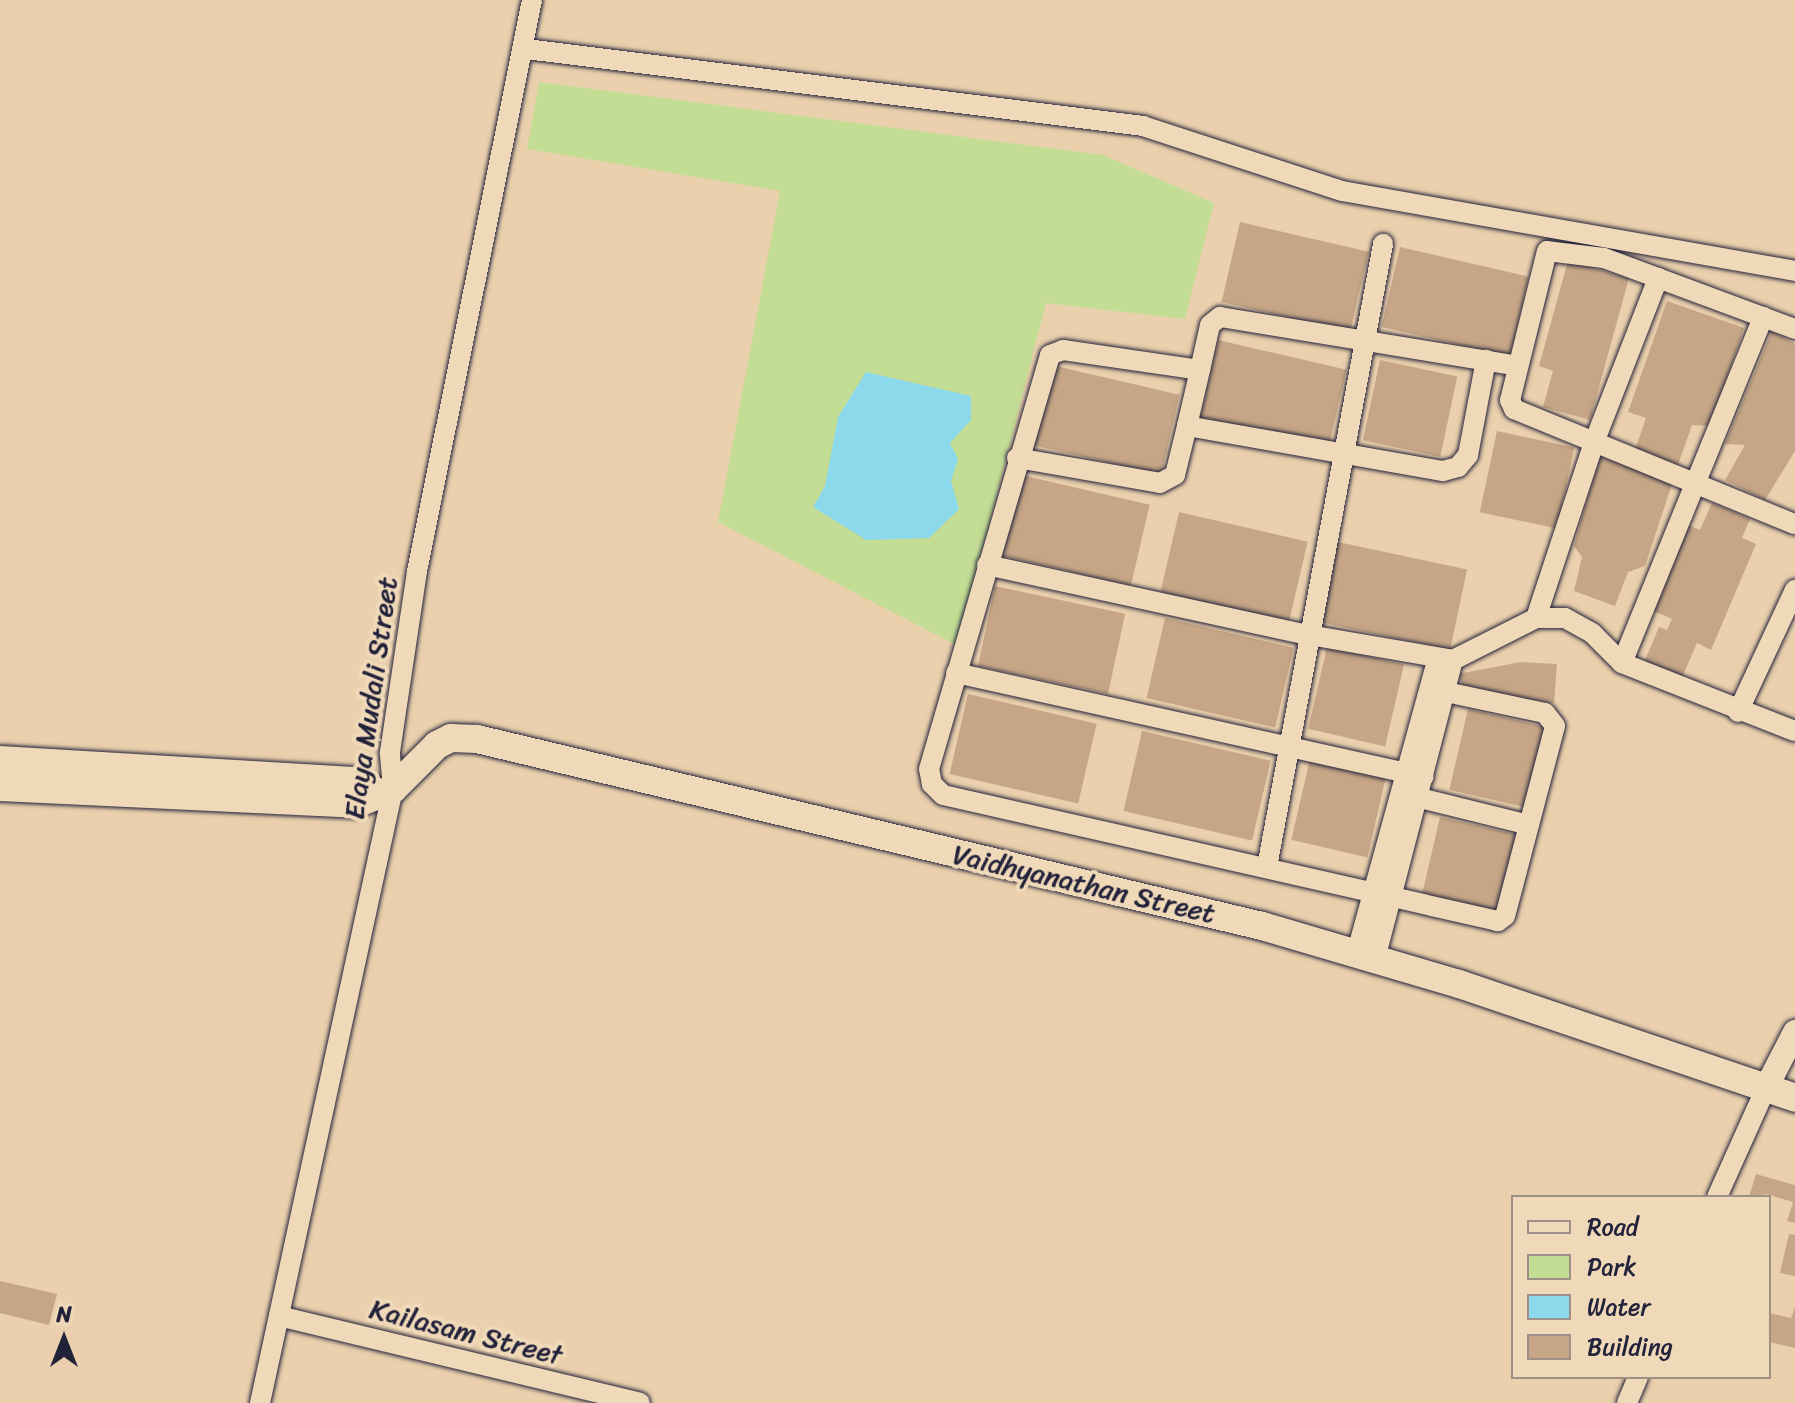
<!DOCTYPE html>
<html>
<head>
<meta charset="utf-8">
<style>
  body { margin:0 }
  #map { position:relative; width:1795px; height:1403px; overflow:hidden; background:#ebd0ad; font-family:Sriracha,sans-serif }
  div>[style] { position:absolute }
  .green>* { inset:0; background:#c3dd94 }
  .water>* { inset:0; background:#8cd9ec }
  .building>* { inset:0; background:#c6a686; transform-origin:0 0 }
  .roads { filter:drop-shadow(0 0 2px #22223b) drop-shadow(0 0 2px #22223b) }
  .minor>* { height:20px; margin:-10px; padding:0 10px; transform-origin:10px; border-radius:10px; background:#efd9b8 }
  .tertiary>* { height:24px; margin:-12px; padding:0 12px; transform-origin:12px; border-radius:12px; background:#efd9b8 }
  .secondary>* { height:28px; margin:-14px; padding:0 14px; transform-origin:14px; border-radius:14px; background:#efd9b8 }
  span { translate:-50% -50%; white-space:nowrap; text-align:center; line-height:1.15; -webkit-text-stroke:8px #efd9b8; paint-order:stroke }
  .street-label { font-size:28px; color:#22223b }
  .legend { position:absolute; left:1511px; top:1195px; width:260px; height:184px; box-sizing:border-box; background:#efd9b8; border:2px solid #9d9086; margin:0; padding:10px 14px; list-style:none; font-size:24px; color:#22223b }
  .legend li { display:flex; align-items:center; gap:16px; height:40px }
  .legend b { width:40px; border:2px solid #9d9086 }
  .north { position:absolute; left:24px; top:1299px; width:80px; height:80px; -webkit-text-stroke:6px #efd9b8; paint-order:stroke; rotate:0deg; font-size:22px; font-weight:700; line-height:32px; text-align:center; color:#22223b }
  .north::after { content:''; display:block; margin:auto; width:28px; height:36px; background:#22223b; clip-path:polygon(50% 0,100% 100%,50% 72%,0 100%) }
</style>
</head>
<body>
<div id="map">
  <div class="green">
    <i style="clip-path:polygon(539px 82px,1103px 155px,1214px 203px,1185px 319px,1046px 303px,958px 646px,718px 522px,780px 191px,527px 149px)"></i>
  </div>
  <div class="water">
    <i style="clip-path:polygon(866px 372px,971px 396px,971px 420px,950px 443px,958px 459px,951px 481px,959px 509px,929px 538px,866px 540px,813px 507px,825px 486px,838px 417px)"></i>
  </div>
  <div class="building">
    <i style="left:1240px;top:222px;width:132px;height:82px;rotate:13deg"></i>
    <i style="left:1400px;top:247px;width:132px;height:82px;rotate:13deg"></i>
    <i style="clip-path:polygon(1568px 261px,1629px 278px,1590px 420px,1543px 407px,1553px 371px,1539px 366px)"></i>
    <i style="clip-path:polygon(1667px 301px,1744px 328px,1710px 426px,1692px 425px,1678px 465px,1635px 450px,1646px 418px,1628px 412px)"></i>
    <i style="clip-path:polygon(1772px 331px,1795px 344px,1795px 451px,1765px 500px,1725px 480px,1745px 445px,1725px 444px)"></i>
    <i style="left:1218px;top:340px;width:132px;height:82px;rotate:13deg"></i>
    <i style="left:1380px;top:360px;width:79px;height:82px;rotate:12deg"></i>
    <i style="left:1051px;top:365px;width:132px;height:82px;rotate:13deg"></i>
    <i style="left:1497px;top:431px;width:79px;height:83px;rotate:12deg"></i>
    <i style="clip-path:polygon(1599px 457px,1674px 478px,1645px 566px,1628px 572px,1615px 606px,1574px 591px,1582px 557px,1574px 546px)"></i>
    <i style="left:1021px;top:475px;width:132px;height:83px;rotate:13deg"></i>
    <i style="clip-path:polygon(1712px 503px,1750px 519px,1742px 538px,1756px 544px,1711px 650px,1697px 643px,1681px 680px,1643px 665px,1659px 627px,1667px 630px,1672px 619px,1651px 610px,1688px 525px,1700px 530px)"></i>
    <i style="left:1179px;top:512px;width:132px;height:82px;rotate:13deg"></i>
    <i style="left:1338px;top:542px;width:132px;height:82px;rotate:12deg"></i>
    <i style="left:995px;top:586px;width:133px;height:82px;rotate:12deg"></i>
    <i style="left:1165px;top:618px;width:132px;height:82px;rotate:13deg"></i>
    <i style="left:1327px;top:647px;width:79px;height:84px;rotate:13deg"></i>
    <i style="clip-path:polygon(1521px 662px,1557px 664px,1554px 703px,1465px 690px,1458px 674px)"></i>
    <i style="left:968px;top:694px;width:132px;height:82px;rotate:13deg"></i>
    <i style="left:1468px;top:709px;width:79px;height:83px;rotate:13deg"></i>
    <i style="left:1142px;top:731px;width:132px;height:82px;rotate:13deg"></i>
    <i style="left:1310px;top:759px;width:78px;height:83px;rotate:13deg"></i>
    <i style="left:1440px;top:817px;width:79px;height:83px;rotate:13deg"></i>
    <i style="clip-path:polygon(1756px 1174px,1795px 1185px,1795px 1223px,1787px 1221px,1793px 1202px,1766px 1194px,1749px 1197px)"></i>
    <i style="clip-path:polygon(1789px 1234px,1795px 1235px,1795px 1276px,1780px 1273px)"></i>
    <i style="clip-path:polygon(0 1281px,57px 1294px,49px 1325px,0 1313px)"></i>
    <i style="clip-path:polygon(1795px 1307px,1795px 1348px,1769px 1342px,1769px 1313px,1791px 1318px)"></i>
  </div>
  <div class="roads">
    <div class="minor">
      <i style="left:526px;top:49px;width:622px;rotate:7.11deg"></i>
      <i style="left:1143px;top:126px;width:209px;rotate:18.1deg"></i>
      <i style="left:1342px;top:191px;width:460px;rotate:10deg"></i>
      <i style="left:1795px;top:329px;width:204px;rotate:-159.6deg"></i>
      <i style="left:1604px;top:258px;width:57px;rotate:-173deg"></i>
      <i style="left:1547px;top:251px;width:154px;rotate:103.9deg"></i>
      <i style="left:1510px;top:400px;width:10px;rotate:66deg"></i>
      <i style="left:1514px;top:409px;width:304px;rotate:22.3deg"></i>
      <i style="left:1200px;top:370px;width:57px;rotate:103.1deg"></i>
      <i style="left:1187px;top:426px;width:260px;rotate:10deg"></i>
      <i style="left:1443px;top:471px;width:16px;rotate:-15deg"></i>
      <i style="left:1458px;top:467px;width:16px;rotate:-50deg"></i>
      <i style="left:1468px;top:455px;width:97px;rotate:-79.3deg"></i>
      <i style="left:1017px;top:458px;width:145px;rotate:9.9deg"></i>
      <i style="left:1160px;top:483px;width:17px;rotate:-28deg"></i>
      <i style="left:1175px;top:475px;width:50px;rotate:-76.2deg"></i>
      <i style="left:987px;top:565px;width:330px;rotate:12.3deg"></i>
      <i style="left:1309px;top:635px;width:146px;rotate:9.8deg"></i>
      <i style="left:1453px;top:660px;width:93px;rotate:-26.8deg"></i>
      <i style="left:1536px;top:618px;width:29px"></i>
      <i style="left:1565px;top:618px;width:31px;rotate:29deg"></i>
      <i style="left:1592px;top:633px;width:42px;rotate:45deg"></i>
      <i style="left:1622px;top:663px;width:186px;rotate:21.5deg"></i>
      <i style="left:1536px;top:618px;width:188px;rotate:-71.7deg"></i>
      <i style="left:1595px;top:440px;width:174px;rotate:-68.7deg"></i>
      <i style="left:1622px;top:663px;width:374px;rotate:-67.8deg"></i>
      <i style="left:956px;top:673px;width:479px;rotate:12.5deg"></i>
      <i style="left:1446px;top:692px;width:101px;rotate:12deg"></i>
      <i style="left:1545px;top:713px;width:16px;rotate:52deg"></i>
      <i style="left:1555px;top:726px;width:196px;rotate:104.7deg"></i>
      <i style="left:1505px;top:916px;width:9px;rotate:144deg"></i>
      <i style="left:1498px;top:921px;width:569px;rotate:-167.21deg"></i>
      <i style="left:943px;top:795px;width:16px;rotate:-135deg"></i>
      <i style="left:932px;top:784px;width:15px;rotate:-101deg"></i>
      <i style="left:929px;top:769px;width:431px;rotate:-73.7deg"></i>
      <i style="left:1050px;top:355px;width:14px;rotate:-21deg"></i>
      <i style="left:1063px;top:350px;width:138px;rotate:8.3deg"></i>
      <i style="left:1200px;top:370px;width:46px;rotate:-77.5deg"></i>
      <i style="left:1210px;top:325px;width:13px;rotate:-39deg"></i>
      <i style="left:1220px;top:317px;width:302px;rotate:9.3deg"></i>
      <i style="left:1738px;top:712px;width:135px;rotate:-65deg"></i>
      <i style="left:1420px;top:798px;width:112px;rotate:13.9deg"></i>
      <i style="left:1267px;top:867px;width:634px;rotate:-79.45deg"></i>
      <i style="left:1356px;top:955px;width:308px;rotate:-74.6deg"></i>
      <i style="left:1375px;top:959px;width:309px;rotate:-75.4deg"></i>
      <i style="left:1717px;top:1197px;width:122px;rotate:-65.8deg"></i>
      <i style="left:279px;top:1316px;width:371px;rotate:13.5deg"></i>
      <i style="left:260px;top:1403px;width:628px;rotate:-77.78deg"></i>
      <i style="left:393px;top:789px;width:37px;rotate:-95deg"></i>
      <i style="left:390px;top:752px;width:183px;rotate:-81.5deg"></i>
      <i style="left:417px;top:571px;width:582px;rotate:-78.61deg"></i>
      <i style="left:1627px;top:1403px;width:28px;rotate:-67deg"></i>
    </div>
    <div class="tertiary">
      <i style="left:1767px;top:1086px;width:61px;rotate:-62.6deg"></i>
    </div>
    <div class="secondary">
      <i style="left:0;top:760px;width:358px;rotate:3.4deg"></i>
      <i style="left:357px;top:781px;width:23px;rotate:29deg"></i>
      <i style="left:0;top:787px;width:356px;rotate:2.7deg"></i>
      <i style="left:356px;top:804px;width:40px;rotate:-22deg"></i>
      <i style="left:393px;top:789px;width:62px;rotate:-45deg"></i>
      <i style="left:437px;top:745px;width:16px;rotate:-27deg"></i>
      <i style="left:451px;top:738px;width:26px;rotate:2deg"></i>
      <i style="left:477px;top:739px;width:807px;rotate:13.4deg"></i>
      <i style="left:1262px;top:926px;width:205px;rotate:16.4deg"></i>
      <i style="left:1459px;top:984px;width:355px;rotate:18.7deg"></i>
    </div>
  </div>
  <div class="street-label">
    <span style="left:371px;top:698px;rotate:-82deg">Elaya Mudali Street</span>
    <span style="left:1084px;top:884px;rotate:13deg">Vaidhyanathan Street</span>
    <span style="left:466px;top:1332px;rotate:14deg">Kailasam Street</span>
  </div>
  <ul class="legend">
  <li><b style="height:10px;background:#efd9b8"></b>Road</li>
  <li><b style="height:22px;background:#c3dd94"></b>Park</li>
  <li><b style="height:22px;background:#8cd9ec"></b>Water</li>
  <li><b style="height:22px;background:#c6a686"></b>Building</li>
  </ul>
  <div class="north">N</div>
</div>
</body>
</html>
